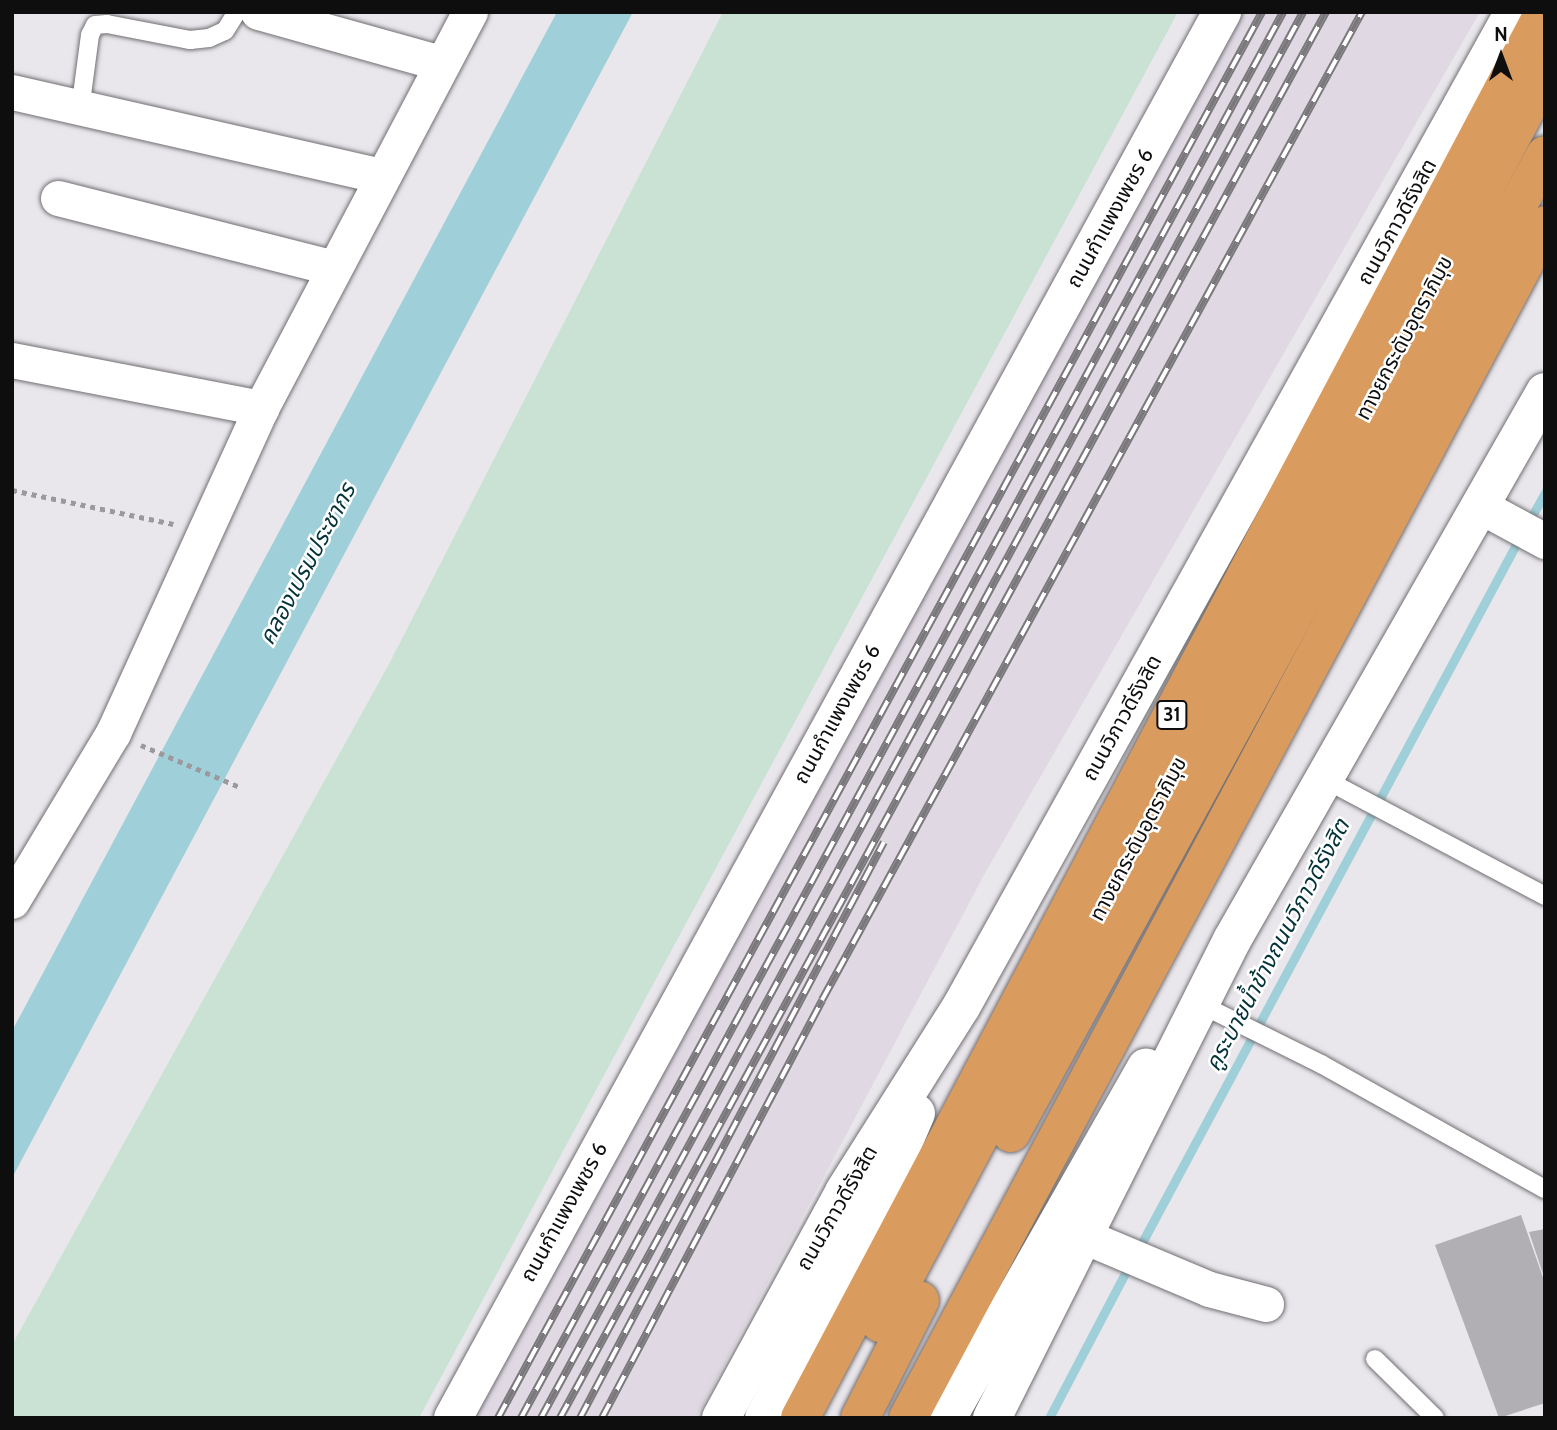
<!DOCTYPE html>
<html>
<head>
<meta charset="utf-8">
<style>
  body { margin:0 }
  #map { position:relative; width:1557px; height:1430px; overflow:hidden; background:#eae7ec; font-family:Cabin,"Noto Sans Thai",sans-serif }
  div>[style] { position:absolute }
  .built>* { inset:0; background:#e0d9e4 }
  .green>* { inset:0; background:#cae2d3 }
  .water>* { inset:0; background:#9fcfd8 }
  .stream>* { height:9px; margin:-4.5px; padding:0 4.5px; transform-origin:4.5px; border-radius:4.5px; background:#9fcfd8 }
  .building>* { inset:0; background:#b1afb3 }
  .path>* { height:4.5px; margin-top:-2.25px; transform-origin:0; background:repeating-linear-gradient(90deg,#9b999d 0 5px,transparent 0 10px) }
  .roads { filter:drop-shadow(0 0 2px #716f73) drop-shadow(0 0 2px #716f73) }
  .lane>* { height:18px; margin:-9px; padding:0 9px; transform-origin:9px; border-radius:9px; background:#fff }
  .street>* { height:35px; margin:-17.5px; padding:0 17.5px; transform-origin:17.5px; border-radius:17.5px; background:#fff }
  .secondary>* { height:38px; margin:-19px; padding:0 19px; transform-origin:19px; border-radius:19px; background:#fff }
  .highway>* { height:38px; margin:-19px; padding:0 19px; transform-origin:19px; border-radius:19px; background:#da9b5e }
  .rail>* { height:8px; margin-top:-4px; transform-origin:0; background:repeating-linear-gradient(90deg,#fff 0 16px,#7a787b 0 32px); box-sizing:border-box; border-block:2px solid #7a787b }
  span { translate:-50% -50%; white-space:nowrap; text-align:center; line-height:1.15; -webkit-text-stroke:5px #fff; paint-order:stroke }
  .shield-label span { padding:2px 5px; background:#fff; border:2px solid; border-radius:5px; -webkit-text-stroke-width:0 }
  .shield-label { font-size:19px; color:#0f0e0f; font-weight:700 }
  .street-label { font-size:21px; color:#0f0e0f }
  .water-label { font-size:23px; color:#033339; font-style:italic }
  .frame { position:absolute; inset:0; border:14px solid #0f0e0f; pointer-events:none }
  .north { position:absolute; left:1466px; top:21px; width:70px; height:70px; -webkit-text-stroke:5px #fff; paint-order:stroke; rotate:0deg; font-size:19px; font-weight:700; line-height:28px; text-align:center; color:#0f0e0f }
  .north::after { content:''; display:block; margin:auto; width:24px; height:32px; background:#0f0e0f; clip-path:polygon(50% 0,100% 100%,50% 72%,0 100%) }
</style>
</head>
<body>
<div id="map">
  <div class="built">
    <i style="clip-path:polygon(1212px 12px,1480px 12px,984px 875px,696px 1418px,472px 1418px)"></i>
  </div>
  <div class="green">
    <i style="clip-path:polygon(723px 12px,1178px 12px,419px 1418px,12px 1418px,12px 1345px,389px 664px)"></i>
  </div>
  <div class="water">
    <i style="clip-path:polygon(557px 12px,633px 12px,12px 1178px,12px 1031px)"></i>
  </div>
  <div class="stream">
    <i style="left:1527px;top:525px;width:37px;rotate:-61deg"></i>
    <i style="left:1138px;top:1250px;width:809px;rotate:-61.82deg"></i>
    <i style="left:1049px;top:1418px;width:176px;rotate:-62.3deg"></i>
  </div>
  <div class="building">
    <i style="clip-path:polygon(1521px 1215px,1545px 1283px,1545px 1403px,1499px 1418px,1435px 1245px)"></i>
    <i style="clip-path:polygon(1545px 1229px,1545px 1277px,1544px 1277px,1529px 1232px)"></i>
  </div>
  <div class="path">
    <i style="left:12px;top:490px;width:165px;rotate:11.9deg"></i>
    <i style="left:141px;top:745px;width:108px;rotate:23deg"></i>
  </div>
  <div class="roads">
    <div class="lane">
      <i style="left:80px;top:110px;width:76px;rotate:-82.4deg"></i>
      <i style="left:90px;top:35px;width:11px;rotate:-63deg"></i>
      <i style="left:95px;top:25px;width:12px;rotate:-5deg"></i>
      <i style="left:107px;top:24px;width:85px;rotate:10.9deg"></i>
      <i style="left:190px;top:40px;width:19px;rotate:-6deg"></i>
      <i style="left:209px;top:38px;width:17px;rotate:-24deg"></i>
      <i style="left:225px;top:31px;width:22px;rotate:-58deg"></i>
      <i style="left:1326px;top:780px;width:248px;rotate:27.9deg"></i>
      <i style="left:1202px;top:1005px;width:133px;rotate:26.4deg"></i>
      <i style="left:1321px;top:1064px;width:257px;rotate:29.2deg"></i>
      <i style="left:1375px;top:1359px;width:84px;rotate:44.5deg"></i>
    </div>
    <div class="street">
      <i style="left:258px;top:12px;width:190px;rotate:15.6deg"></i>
      <i style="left:12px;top:92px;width:379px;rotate:12.8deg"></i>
      <i style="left:58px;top:198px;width:285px;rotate:14.2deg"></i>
      <i style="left:12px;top:360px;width:254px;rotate:10.9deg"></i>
      <i style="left:1482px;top:507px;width:72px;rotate:28.4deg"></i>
      <i style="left:12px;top:901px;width:196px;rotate:-59deg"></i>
      <i style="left:113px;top:733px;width:357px;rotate:-65.5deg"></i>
      <i style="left:261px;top:408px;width:448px;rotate:-62.2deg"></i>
      <i style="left:1086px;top:1237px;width:134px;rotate:22.9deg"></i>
      <i style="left:1209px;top:1289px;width:59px;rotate:14.7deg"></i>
    </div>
    <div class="secondary">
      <i style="left:453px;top:1418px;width:1603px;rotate:-61.32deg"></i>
      <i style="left:721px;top:1418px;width:257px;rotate:-61.4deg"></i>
      <i style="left:844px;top:1192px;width:219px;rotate:-57.7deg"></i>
      <i style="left:961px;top:1007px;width:1138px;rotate:-60.94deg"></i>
      <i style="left:764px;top:1418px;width:240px;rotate:-62.2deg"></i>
      <i style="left:876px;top:1206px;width:101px;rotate:-66.7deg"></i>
      <i style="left:947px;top:1418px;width:403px;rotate:-60.4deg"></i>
      <i style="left:992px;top:1418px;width:535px;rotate:-63.34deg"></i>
      <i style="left:1232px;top:940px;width:631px;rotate:-60.27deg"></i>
    </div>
    <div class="highway">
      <i style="left:1011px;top:1133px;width:1114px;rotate:-61.36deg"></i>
      <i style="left:880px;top:1323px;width:1415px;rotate:-61.97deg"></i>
      <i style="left:800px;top:1418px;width:1591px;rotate:-62.11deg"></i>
      <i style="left:860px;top:1418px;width:132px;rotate:-63deg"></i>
      <i style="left:908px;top:1418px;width:1352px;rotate:-61.9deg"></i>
    </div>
  </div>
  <div class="rail">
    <i style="left:498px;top:1418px;width:1600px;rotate:-61.48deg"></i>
    <i style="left:521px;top:1418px;width:1599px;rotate:-61.54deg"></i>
    <i style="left:541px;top:1418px;width:1599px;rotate:-61.54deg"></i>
    <i style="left:560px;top:1418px;width:1601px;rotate:-61.42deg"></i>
    <i style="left:580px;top:1418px;width:651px;rotate:-62.18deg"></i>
    <i style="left:602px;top:1418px;width:472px;rotate:-62.2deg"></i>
    <i style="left:822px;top:1000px;width:1126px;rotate:-61.34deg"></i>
  </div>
  <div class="shield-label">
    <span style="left:1172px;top:715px">31</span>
  </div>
  <div class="street-label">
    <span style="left:1110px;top:218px;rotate:-61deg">ถนนกำแพงเพชร 6</span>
    <span style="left:1397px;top:222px;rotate:-61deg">ถนนวิภาวดีรังสิต</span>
    <span style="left:1404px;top:338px;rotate:-62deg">ทางยกระดับอุตราภิมุข</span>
    <span style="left:837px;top:714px;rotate:-61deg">ถนนกำแพงเพชร 6</span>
    <span style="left:1122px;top:718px;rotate:-61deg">ถนนวิภาวดีรังสิต</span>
    <span style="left:1138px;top:839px;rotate:-62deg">ทางยกระดับอุตราภิมุข</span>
    <span style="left:837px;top:1208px;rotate:-60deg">ถนนวิภาวดีรังสิต</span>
    <span style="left:564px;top:1212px;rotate:-61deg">ถนนกำแพงเพชร 6</span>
  </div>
  <div class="water-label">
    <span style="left:307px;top:564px;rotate:-62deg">คลองเปรมประชากร</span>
    <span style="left:1277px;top:945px;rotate:-62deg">คูระบายน้ำข้างถนนวิภาวดีรังสิต</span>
  </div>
  <div class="frame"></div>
  <div class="north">N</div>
</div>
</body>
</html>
